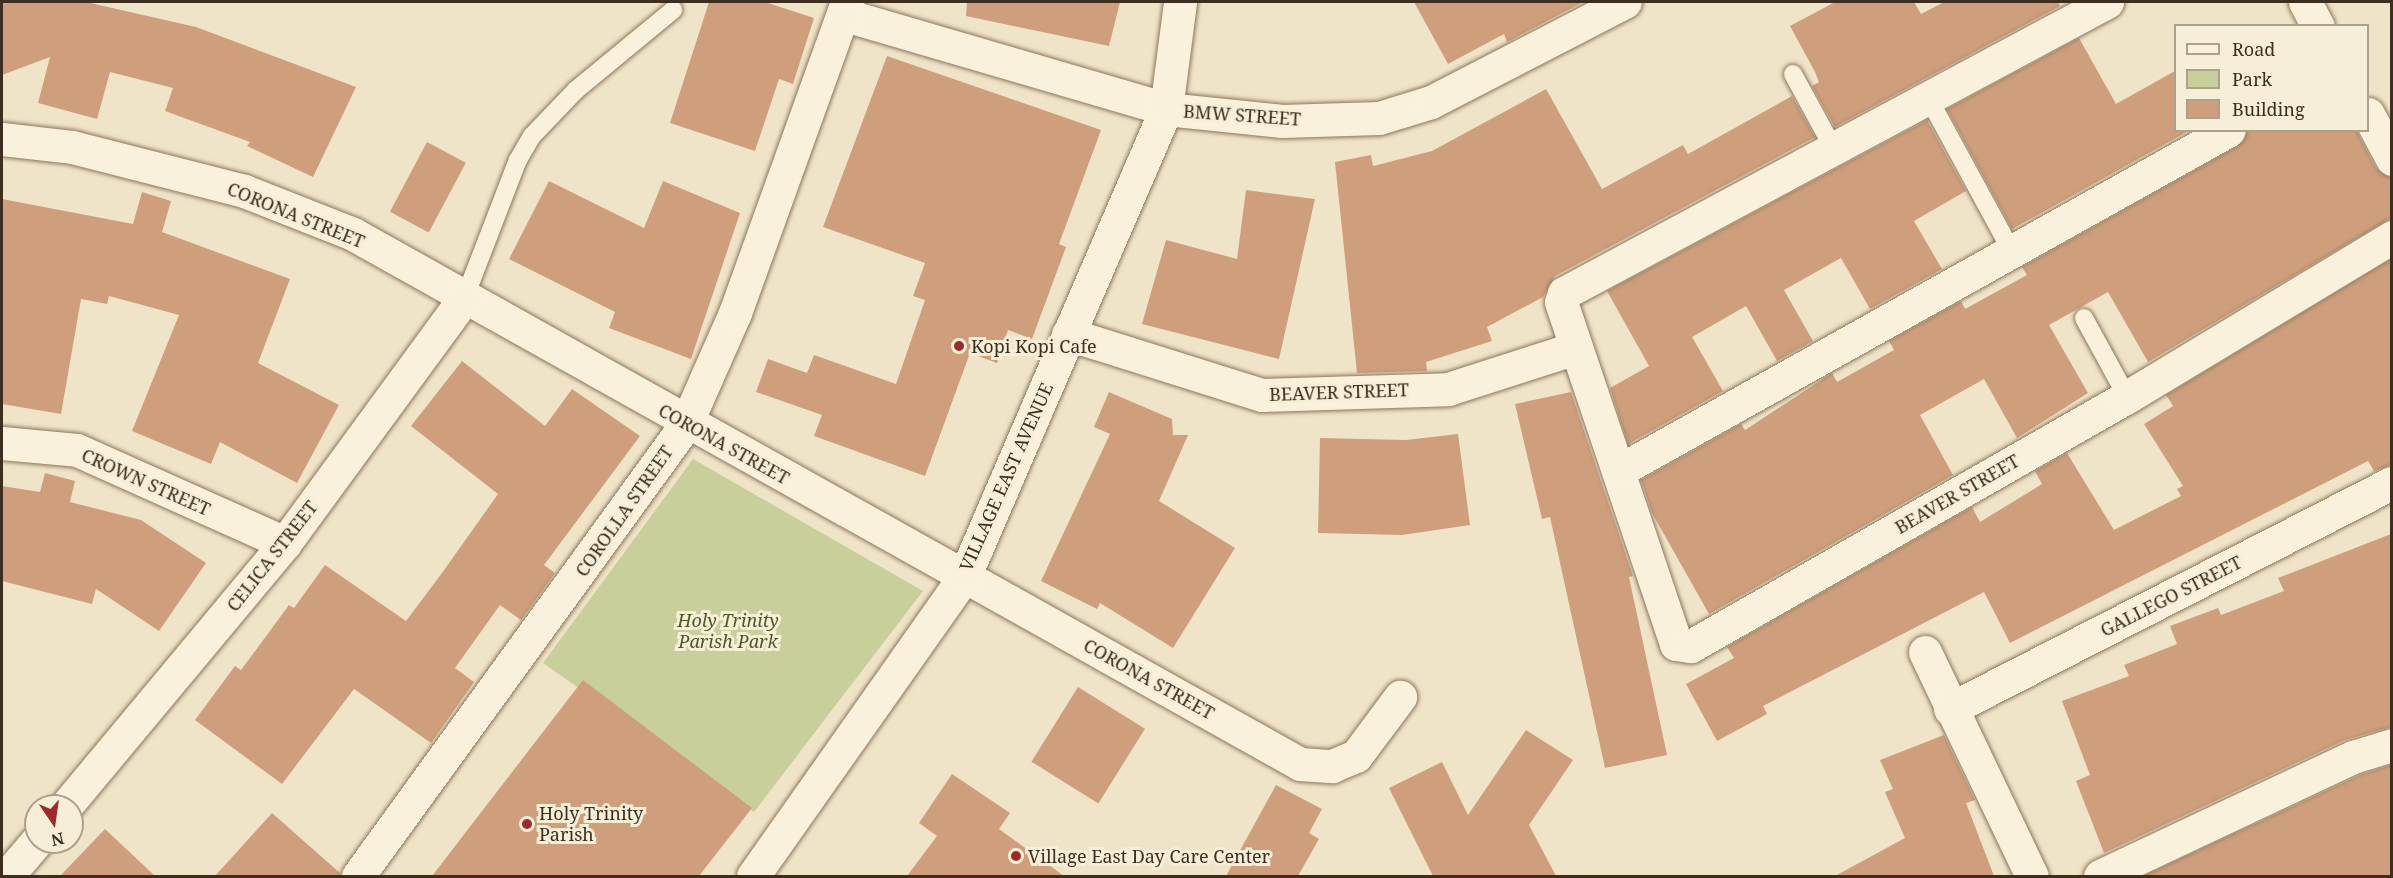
<!DOCTYPE html>
<html>
<head>
<meta charset="utf-8">
<style>
  body { margin:0 }
  #map { position:relative; width:2393px; height:878px; overflow:hidden; background:#f0e4c8; font-family:"Noto Serif",serif }
  div>[style] { position:absolute }
  .green>* { inset:0; background:#c9cf9b }
  .building>* { inset:0; background:#cf9f7d; transform-origin:0 0 }
  .roads { filter:drop-shadow(0 0 2px #8d765c) drop-shadow(0 0 2px #8d765c) }
  .service>* { height:18px; margin:-9px; padding:0 9px; transform-origin:9px; border-radius:9px; background:#faf1dc }
  .minor>* { height:33px; margin:-16.5px; padding:0 16.5px; transform-origin:16.5px; border-radius:16.5px; background:#faf1dc }
  .tertiary>* { height:33px; margin:-16.5px; padding:0 16.5px; transform-origin:16.5px; border-radius:16.5px; background:#faf1dc }
  .dots>* { width:16px; height:16px; translate:-50% -50%; box-sizing:border-box; border:3px solid #f7eed8; border-radius:50% }
  span { translate:-50% -50%; white-space:nowrap; text-align:center; line-height:1.15; -webkit-text-stroke:6px #f7eed8; paint-order:stroke }
  .street-label { font-size:18px; color:#3d2e20 }
  .poi-label { font-size:18px; color:#3d2e20 }
  .left { translate:0 -50%; text-align:left }
  .park-label { font-size:18px; color:#4d5a26; font-style:italic }
  .frame { position:absolute; inset:0; border:3px solid #3d2e20; pointer-events:none }
  .legend { position:absolute; left:2174px; top:24px; width:195px; height:108px; box-sizing:border-box; background:#f7eed8; border:2px solid #ada18e; margin:0; padding:8px 10px; list-style:none; font-size:18px; color:#3d2e20 }
  .legend li { display:flex; align-items:center; gap:12px; height:30px }
  .legend b { width:30px; border:2px solid #ada18e }
  .north { position:absolute; left:24px; top:794px; width:60px; height:60px; box-sizing:border-box; background:#f7eed8; border:2px solid #ada18e; border-radius:50%; rotate:167deg; font-size:16px; font-weight:700; line-height:24px; text-align:center; color:#3d2e20 }
  .north::after { content:''; display:block; margin:auto; width:21px; height:27px; background:#9e2a2b; clip-path:polygon(50% 0,100% 100%,50% 72%,0 100%) }
</style>
</head>
<body>
<div id="map">
  <div class="green">
    <i style="clip-path:polygon(693px 459px,923px 591px,754px 812px,543px 663px)"></i>
  </div>
  <div class="building">
    <i style="clip-path:polygon(2px 2px,86px 2px,196px 27px,356px 87px,313px 177px,247px 146px,250px 142px,165px 111px,173px 88px,110px 72px,97px 119px,38px 103px,50px 57px,2px 75px)"></i>
    <i style="clip-path:polygon(709px 2px,765px 2px,814px 18px,793px 84px,779px 79px,755px 151px,670px 123px)"></i>
    <i style="clip-path:polygon(967px 2px,1120px 2px,1109px 46px,966px 16px)"></i>
    <i style="clip-path:polygon(1414px 2px,1583px 2px,1507px 42px,1504px 34px,1448px 64px)"></i>
    <i style="clip-path:polygon(1835px 2px,1914px 2px,1921px 14px,1944px 2px,2058px 2px,2060px 6px,1835px 127px,1812px 86px,1819px 82px,1815px 72px,1790px 26px)"></i>
    <i style="clip-path:polygon(2079px 38px,2116px 104px,2175px 71px,2175px 130px,2190px 130px,2012px 229px,1947px 109px)"></i>
    <i style="clip-path:polygon(887px 56px,1101px 130px,1059px 244px,1066px 247px,1032px 339px,1008px 330px,997px 363px,970px 353px,925px 476px,814px 436px,822px 415px,756px 392px,768px 359px,807px 373px,814px 355px,896px 384px,925px 300px,913px 296px,925px 263px,823px 227px)"></i>
    <i style="clip-path:polygon(1546px 89px,1602px 189px,1683px 145px,1688px 154px,1792px 96px,1815px 137px,1555px 276px,1543px 297px,1487px 327px,1492px 341px,1426px 362px,1427px 371px,1357px 373px,1335px 162px,1371px 155px,1373px 166px,1432px 151px)"></i>
    <i style="clip-path:polygon(1927px 120px,1966px 191px,1914px 221px,1942px 269px,1870px 309px,1841px 258px,1784px 290px,1813px 341px,1777px 361px,1746px 306px,1692px 337px,1723px 391px,1628px 444px,1610px 388px,1649px 366px,1607px 291px)"></i>
    <i style="clip-path:polygon(2248px 130px,2356px 130px,2376px 168px,2391px 178px,2391px 218px,2148px 362px,2108px 292px,2049px 325px,2088px 393px,2017px 438px,1984px 379px,1920px 415px,1953px 475px,1709px 614px,1652px 513px,1641px 480px,1741px 424px,1745px 430px,1832px 373px,1837px 382px,1894px 350px,1889px 341px,1961px 301px,1965px 309px,2027px 275px,2022px 267px,2238px 146px)"></i>
    <i style="left:427px;top:142px;width:44px;height:79px;rotate:28deg"></i>
    <i style="clip-path:polygon(549px 181px,644px 228px,663px 181px,740px 213px,691px 359px,609px 328px,615px 312px,509px 259px)"></i>
    <i style="clip-path:polygon(1246px 190px,1315px 199px,1279px 359px,1142px 324px,1166px 240px,1237px 259px)"></i>
    <i style="clip-path:polygon(142px 192px,171px 201px,162px 232px,290px 279px,258px 363px,339px 405px,297px 483px,220px 442px,211px 464px,132px 431px,179px 315px,109px 296px,107px 304px,81px 299px,61px 414px,2px 404px,2px 199px,133px 224px)"></i>
    <i style="clip-path:polygon(2391px 259px,2391px 465px,2374px 471px,2368px 461px,2010px 643px,1984px 592px,1763px 706px,1767px 714px,1717px 741px,1686px 684px,1734px 658px,1727px 647px,1972px 507px,1980px 522px,2042px 484px,2035px 471px,2067px 453px,2114px 530px,2181px 496px,2177px 489px,2183px 486px,2144px 424px,2173px 406px,2166px 395px)"></i>
    <i style="clip-path:polygon(462px 361px,545px 426px,572px 389px,640px 436px,544px 565px,555px 573px,521px 620px,500px 605px,455px 668px,474px 682px,431px 743px,354px 689px,282px 784px,195px 720px,235px 666px,241px 670px,289px 605px,294px 608px,325px 565px,406px 621px,442px 573px,498px 494px,411px 426px)"></i>
    <i style="clip-path:polygon(1109px 392px,1172px 419px,1173px 435px,1188px 435px,1159px 501px,1235px 548px,1173px 648px,1100px 603px,1097px 609px,1041px 581px,1110px 434px,1094px 427px)"></i>
    <i style="clip-path:polygon(1571px 392px,1633px 576px,1629px 577px,1667px 755px,1605px 768px,1550px 517px,1542px 519px,1515px 404px)"></i>
    <i style="clip-path:polygon(1458px 434px,1470px 525px,1402px 535px,1318px 533px,1320px 438px,1406px 440px)"></i>
    <i style="clip-path:polygon(45px 473px,75px 481px,70px 502px,141px 520px,206px 563px,159px 631px,96px 589px,92px 604px,2px 581px,2px 486px,40px 492px)"></i>
    <i style="clip-path:polygon(2391px 534px,2391px 727px,2345px 740px,2104px 853px,2076px 781px,2090px 775px,2062px 701px,2129px 676px,2124px 665px,2177px 644px,2170px 626px,2218px 608px,2221px 615px,2284px 591px,2278px 578px)"></i>
    <i style="clip-path:polygon(583px 680px,752px 808px,699px 876px,432px 876px)"></i>
    <i style="left:1078px;top:687px;width:79px;height:88px;rotate:32deg"></i>
    <i style="clip-path:polygon(1526px 730px,1573px 760px,1529px 825px,1556px 876px,1433px 876px,1389px 788px,1442px 762px,1468px 815px)"></i>
    <i style="clip-path:polygon(1944px 735px,1975px 800px,1966px 803px,1994px 876px,1835px 876px,1905px 838px,1885px 792px,1893px 789px,1880px 760px)"></i>
    <i style="clip-path:polygon(2391px 765px,2391px 876px,2143px 876px,2360px 775px)"></i>
    <i style="clip-path:polygon(952px 774px,1010px 813px,999px 829px,1064px 876px,907px 876px,937px 836px,919px 823px)"></i>
    <i style="clip-path:polygon(1276px 785px,1322px 809px,1309px 833px,1319px 839px,1298px 876px,1226px 876px)"></i>
    <i style="clip-path:polygon(272px 813px,340px 873px,340px 876px,215px 876px)"></i>
    <i style="clip-path:polygon(105px 829px,155px 876px,60px 876px)"></i>
  </div>
  <div class="roads">
    <div class="service">
      <i style="left:1793px;top:74px;width:88px;rotate:61.4deg"></i>
      <i style="left:1929px;top:99px;width:176px;rotate:61.5deg"></i>
      <i style="left:465px;top:297px;width:147px;rotate:-68.9deg"></i>
      <i style="left:518px;top:160px;width:28px;rotate:-60deg"></i>
      <i style="left:532px;top:136px;width:64px;rotate:-46.3deg"></i>
      <i style="left:576px;top:90px;width:126px;rotate:-39.5deg"></i>
      <i style="left:2084px;top:318px;width:90px;rotate:61.4deg"></i>
    </div>
    <div class="minor">
      <i style="left:2107px;top:2px;width:616px;rotate:151.81deg"></i>
      <i style="left:1564px;top:293px;width:9px;rotate:108deg"></i>
      <i style="left:1561px;top:302px;width:361px;rotate:71.4deg"></i>
      <i style="left:1676px;top:644px;width:15px;rotate:8deg"></i>
      <i style="left:1691px;top:646px;width:502px;rotate:-29.73deg"></i>
      <i style="left:2127px;top:397px;width:310px;rotate:-31.1deg"></i>
      <i style="left:2305px;top:2px;width:27px;rotate:62deg"></i>
      <i style="left:845px;top:15px;width:334px;rotate:16.3deg"></i>
      <i style="left:1166px;top:109px;width:117px;rotate:5.9deg"></i>
      <i style="left:1282px;top:121px;width:97px;rotate:-1.8deg"></i>
      <i style="left:1379px;top:118px;width:54px;rotate:-17.1deg"></i>
      <i style="left:1431px;top:102px;width:218px;rotate:-27.3deg"></i>
      <i style="left:2368px;top:114px;width:51px;rotate:61.9deg"></i>
      <i style="left:2px;top:139px;width:70px;rotate:6.5deg"></i>
      <i style="left:72px;top:147px;width:178px;rotate:14.3deg"></i>
      <i style="left:244px;top:191px;width:117px;rotate:21.5deg"></i>
      <i style="left:353px;top:234px;width:1085px;rotate:29.23deg"></i>
      <i style="left:1300px;top:764px;width:32px;rotate:4deg"></i>
      <i style="left:1332px;top:766px;width:26px;rotate:-23deg"></i>
      <i style="left:1356px;top:756px;width:74px;rotate:-53.3deg"></i>
      <i style="left:1068px;top:334px;width:203px;rotate:17.5deg"></i>
      <i style="left:1262px;top:395px;width:186px;rotate:-1.8deg"></i>
      <i style="left:1448px;top:389px;width:134px;rotate:-17.8deg"></i>
      <i style="left:2px;top:443px;width:75px;rotate:5.3deg"></i>
      <i style="left:77px;top:450px;width:228px;rotate:24.1deg"></i>
      <i style="left:1620px;top:470px;width:697px;rotate:-29.17deg"></i>
      <i style="left:1925px;top:652px;width:248px;rotate:64.5deg"></i>
      <i style="left:1950px;top:709px;width:496px;rotate:-27.1deg"></i>
      <i style="left:66px;top:806px;width:342px;rotate:-50.2deg"></i>
      <i style="left:285px;top:543px;width:305px;rotate:-53.8deg"></i>
      <i style="left:7px;top:876px;width:45px;rotate:-49.5deg"></i>
      <i style="left:358px;top:876px;width:558px;rotate:-54.03deg"></i>
      <i style="left:686px;top:424px;width:121px;rotate:-66.2deg"></i>
      <i style="left:735px;top:313px;width:331px;rotate:-70.2deg"></i>
      <i style="left:2100px;top:876px;width:280px;rotate:-25.2deg"></i>
      <i style="left:2353px;top:757px;width:41px;rotate:-17.1deg"></i>
    </div>
    <div class="tertiary">
      <i style="left:753px;top:876px;width:368px;rotate:-54.8deg"></i>
      <i style="left:965px;top:575px;width:508px;rotate:-66.67deg"></i>
      <i style="left:1166px;top:109px;width:108px;rotate:-82.5deg"></i>
    </div>
  </div>
  <div class="dots">
    <i style="left:959px;top:346px;background:#9e2a2b"></i>
    <i style="left:527px;top:824px;background:#9e2a2b"></i>
    <i style="left:1016px;top:856px;background:#9e2a2b"></i>
  </div>
  <div class="street-label">
    <span style="left:1242px;top:115px;rotate:4deg">BMW STREET</span>
    <span style="left:296px;top:215px;rotate:22deg">CORONA STREET</span>
    <span style="left:1339px;top:392px;rotate:-2deg">BEAVER STREET</span>
    <span style="left:724px;top:444px;rotate:29deg">CORONA STREET</span>
    <span style="left:1006px;top:477px;rotate:-66deg">VILLAGE EAST AVENUE</span>
    <span style="left:146px;top:482px;rotate:24deg">CROWN STREET</span>
    <span style="left:1957px;top:494px;rotate:-30deg">BEAVER STREET</span>
    <span style="left:624px;top:511px;rotate:-55deg">COROLLA STREET</span>
    <span style="left:272px;top:556px;rotate:-52deg">CELICA STREET</span>
    <span style="left:2171px;top:596px;rotate:-27deg">GALLEGO STREET</span>
    <span style="left:1149px;top:679px;rotate:29deg">CORONA STREET</span>
  </div>
  <div class="poi-label">
    <span class="left" style="left:971px;top:346px">Kopi Kopi Cafe</span>
    <span class="left" style="left:539px;top:824px">Holy Trinity<br>Parish</span>
    <span class="left" style="left:1028px;top:856px">Village East Day Care Center</span>
  </div>
  <div class="park-label">
    <span style="left:728px;top:631px">Holy Trinity<br>Parish Park</span>
  </div>
  <div class="frame"></div>
  <ul class="legend">
  <li><b style="height:8px;background:#faf1dc"></b>Road</li>
  <li><b style="height:16px;background:#c9cf9b"></b>Park</li>
  <li><b style="height:16px;background:#cf9f7d"></b>Building</li>
  </ul>
  <div class="north">N</div>
</div>
</body>
</html>
